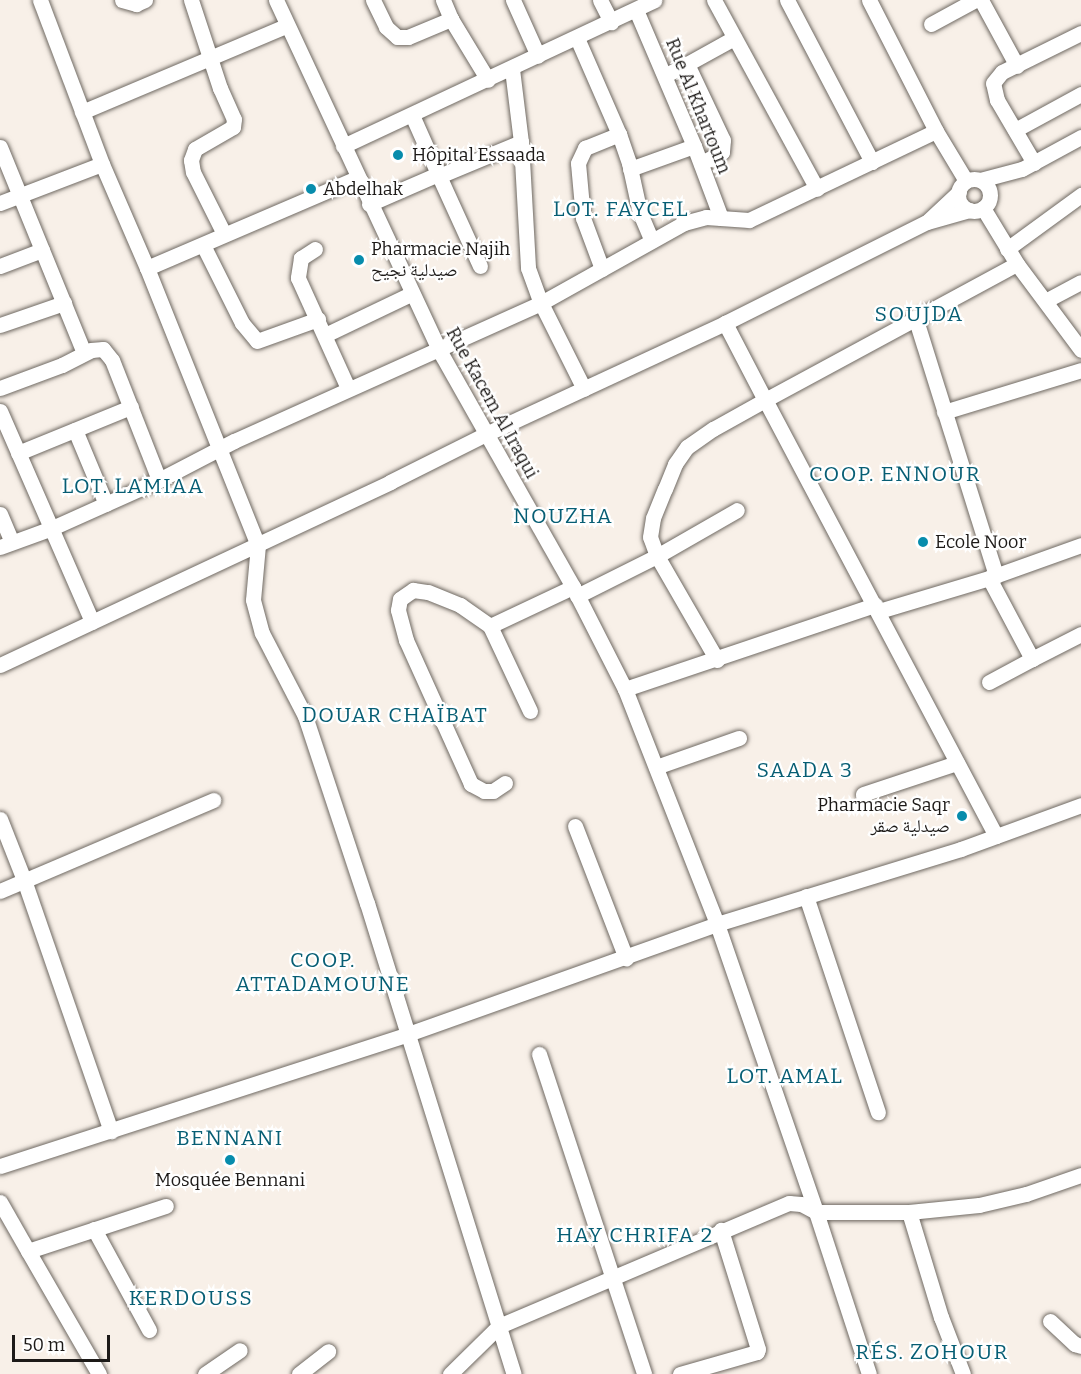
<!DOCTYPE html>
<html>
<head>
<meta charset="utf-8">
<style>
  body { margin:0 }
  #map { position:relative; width:1081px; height:1374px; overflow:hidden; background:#f8f0e8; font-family:Bitter,"Noto Naskh Arabic",serif }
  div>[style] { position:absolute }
  .roads { filter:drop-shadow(0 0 2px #6f6962) drop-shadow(0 0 2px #6f6962) }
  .minor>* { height:15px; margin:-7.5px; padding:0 7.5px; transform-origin:7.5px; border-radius:7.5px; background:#fff }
  .minor>.ring { margin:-7.5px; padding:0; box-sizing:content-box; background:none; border:15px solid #fff; border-radius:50% }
  .dots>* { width:16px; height:16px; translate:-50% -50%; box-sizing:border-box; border:3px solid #fff; border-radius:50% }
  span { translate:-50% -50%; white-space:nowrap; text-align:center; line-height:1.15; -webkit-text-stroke:4.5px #fff; paint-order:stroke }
  .street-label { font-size:18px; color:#1d1a18 }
  .poi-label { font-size:18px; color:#1d1a18 }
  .left { translate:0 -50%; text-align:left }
  .right { translate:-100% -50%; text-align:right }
  .quarter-label { font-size:21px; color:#075e74; letter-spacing:1.5px }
  .scale { position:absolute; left:12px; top:1335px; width:98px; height:27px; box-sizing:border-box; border:3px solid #1d1a18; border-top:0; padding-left:8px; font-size:18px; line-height:21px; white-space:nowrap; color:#1d1a18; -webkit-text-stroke:4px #fff; paint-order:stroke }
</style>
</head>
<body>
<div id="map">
  <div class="roads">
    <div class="minor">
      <i style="left:40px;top:0;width:175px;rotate:69.3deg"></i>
      <i style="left:102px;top:164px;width:113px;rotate:66.6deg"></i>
      <i style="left:147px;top:268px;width:298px;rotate:68.2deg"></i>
      <i style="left:258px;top:545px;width:55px;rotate:95.2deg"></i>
      <i style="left:253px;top:600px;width:34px;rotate:75deg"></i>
      <i style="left:262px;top:633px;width:93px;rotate:62.6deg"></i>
      <i style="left:305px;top:716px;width:197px;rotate:71.7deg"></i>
      <i style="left:367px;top:903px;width:493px;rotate:72.7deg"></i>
      <i style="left:122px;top:0;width:15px;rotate:16deg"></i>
      <i style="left:136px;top:4px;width:10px;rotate:-24deg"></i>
      <i style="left:191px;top:0;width:93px;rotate:71.8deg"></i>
      <i style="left:220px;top:88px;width:34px;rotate:66deg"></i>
      <i style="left:234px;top:119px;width:8px;rotate:97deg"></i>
      <i style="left:233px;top:127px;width:44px;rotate:149.9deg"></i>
      <i style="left:195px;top:149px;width:12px;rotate:110deg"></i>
      <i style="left:191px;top:160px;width:12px;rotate:81deg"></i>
      <i style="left:193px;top:172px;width:69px;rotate:63.4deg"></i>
      <i style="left:276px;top:0;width:386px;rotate:65deg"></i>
      <i style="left:439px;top:350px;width:272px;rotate:60.5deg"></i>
      <i style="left:573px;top:587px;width:114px;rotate:63deg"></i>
      <i style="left:625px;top:689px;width:252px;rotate:68.6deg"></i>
      <i style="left:717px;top:924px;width:305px;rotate:71deg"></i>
      <i style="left:816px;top:1212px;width:93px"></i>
      <i style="left:909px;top:1212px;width:70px;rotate:-5.7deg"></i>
      <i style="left:979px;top:1205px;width:48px;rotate:-13.2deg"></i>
      <i style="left:1026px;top:1194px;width:58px;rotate:-19.1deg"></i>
      <i style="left:373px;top:0;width:30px;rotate:64deg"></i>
      <i style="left:386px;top:27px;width:15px;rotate:42deg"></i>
      <i style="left:397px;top:37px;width:11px"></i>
      <i style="left:408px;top:37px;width:47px;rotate:-22.7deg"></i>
      <i style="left:451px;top:19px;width:71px;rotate:58.8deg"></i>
      <i style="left:443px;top:0;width:21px;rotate:67deg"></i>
      <i style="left:513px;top:0;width:61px;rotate:65.9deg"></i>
      <i style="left:600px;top:0;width:25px;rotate:63deg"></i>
      <i style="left:714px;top:0;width:215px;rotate:61.4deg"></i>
      <i style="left:787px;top:0;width:183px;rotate:62.3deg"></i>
      <i style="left:869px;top:0;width:147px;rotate:62.9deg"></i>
      <i style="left:936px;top:131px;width:58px;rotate:59deg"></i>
      <i style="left:981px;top:0;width:75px;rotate:61.4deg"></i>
      <i style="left:636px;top:10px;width:148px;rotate:66.9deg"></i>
      <i style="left:694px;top:146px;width:77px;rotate:69.4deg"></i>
      <i style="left:931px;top:24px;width:50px;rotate:-28.6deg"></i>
      <i style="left:577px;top:38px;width:105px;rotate:66.4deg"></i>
      <i style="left:619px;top:134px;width:31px;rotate:71deg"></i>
      <i style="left:629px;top:163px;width:51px;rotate:77.6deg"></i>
      <i style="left:640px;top:213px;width:30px;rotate:67deg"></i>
      <i style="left:687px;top:64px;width:54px;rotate:-29deg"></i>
      <i style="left:512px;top:69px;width:74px;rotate:83deg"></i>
      <i style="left:521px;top:142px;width:126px;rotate:86.8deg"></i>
      <i style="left:528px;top:268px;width:37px;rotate:70deg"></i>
      <i style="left:541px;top:303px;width:96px;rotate:63.4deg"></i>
      <i style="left:666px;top:75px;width:24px;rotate:-28deg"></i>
      <i style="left:687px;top:64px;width:84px;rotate:64.7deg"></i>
      <i style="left:723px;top:140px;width:12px;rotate:95deg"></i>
      <i style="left:722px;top:152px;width:24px;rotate:152deg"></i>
      <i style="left:82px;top:112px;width:221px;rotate:-22.9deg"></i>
      <i style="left:412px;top:115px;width:67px;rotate:66.1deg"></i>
      <i style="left:1015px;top:130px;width:75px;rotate:-28.6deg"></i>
      <i style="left:343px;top:146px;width:344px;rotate:-25.1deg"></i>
      <i style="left:0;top:147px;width:222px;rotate:67.8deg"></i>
      <i style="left:1034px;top:163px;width:73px;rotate:-120.4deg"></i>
      <i style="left:997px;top:100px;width:17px;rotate:-103deg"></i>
      <i style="left:993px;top:83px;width:14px;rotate:-51deg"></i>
      <i style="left:1002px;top:72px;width:88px;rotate:-26.3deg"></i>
      <i style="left:630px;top:169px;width:68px;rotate:-19.8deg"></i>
      <i class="ring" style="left:958px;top:179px;width:17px;height:17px"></i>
      <i style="left:980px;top:180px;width:43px;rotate:-14.7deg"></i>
      <i style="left:1022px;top:169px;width:67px;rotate:-28.5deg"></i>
      <i style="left:0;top:203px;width:109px;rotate:-20.9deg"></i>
      <i style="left:369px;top:204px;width:75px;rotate:-23.5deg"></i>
      <i style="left:983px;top:208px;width:66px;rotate:58.7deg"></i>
      <i style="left:1017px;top:264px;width:107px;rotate:53.3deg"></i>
      <i style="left:929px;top:220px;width:41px;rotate:-43deg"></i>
      <i style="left:203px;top:245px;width:87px;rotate:63.4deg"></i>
      <i style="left:242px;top:323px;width:23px;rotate:50deg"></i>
      <i style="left:257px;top:341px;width:65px;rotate:-19.8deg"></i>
      <i style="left:315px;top:249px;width:17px;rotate:147deg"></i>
      <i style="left:301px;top:258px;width:20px;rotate:99deg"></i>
      <i style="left:298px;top:278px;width:121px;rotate:65.6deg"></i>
      <i style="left:1007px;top:249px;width:92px;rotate:-36.1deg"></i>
      <i style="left:0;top:266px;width:45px;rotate:-20.9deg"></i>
      <i style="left:480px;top:266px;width:99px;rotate:-114.5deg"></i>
      <i style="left:439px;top:176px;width:89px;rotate:-22.5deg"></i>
      <i style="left:147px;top:268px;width:228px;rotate:-23.2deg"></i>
      <i style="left:602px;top:269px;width:54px;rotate:-110.4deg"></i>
      <i style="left:583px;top:218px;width:55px;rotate:-95.2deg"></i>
      <i style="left:578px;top:163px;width:17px;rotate:-65deg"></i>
      <i style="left:585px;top:148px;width:37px;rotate:-22deg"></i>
      <i style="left:1047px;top:300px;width:38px;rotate:-28deg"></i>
      <i style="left:915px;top:317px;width:271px;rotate:72.6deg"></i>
      <i style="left:0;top:325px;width:68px;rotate:-19deg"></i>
      <i style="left:325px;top:335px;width:95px;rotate:-25.5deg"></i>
      <i style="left:0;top:388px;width:66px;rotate:-20.4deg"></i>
      <i style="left:62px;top:365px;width:33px;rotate:-27deg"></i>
      <i style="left:91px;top:350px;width:12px;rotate:-5deg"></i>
      <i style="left:103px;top:349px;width:14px;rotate:51deg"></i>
      <i style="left:112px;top:360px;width:129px;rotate:68.6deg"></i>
      <i style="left:0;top:411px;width:230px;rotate:66.4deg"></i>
      <i style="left:944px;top:412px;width:143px;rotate:-17deg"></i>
      <i style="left:75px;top:430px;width:80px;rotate:67.3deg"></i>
      <i style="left:18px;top:453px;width:122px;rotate:-22.2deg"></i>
      <i style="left:0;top:514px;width:30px;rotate:67deg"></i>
      <i style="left:0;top:547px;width:55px;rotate:-20.1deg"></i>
      <i style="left:52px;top:528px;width:117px;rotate:-24.2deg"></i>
      <i style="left:159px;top:480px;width:85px;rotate:-27.5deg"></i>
      <i style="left:234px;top:441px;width:337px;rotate:-24.2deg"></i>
      <i style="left:541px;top:303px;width:164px;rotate:-29.2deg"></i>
      <i style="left:684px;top:223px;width:23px;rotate:-15deg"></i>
      <i style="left:706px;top:217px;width:43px;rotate:4deg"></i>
      <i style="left:749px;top:220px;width:207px;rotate:-25.5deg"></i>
      <i style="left:989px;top:578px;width:92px;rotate:62deg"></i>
      <i style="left:1032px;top:659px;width:55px;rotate:-27deg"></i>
      <i style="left:577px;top:596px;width:89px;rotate:-26.6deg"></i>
      <i style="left:657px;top:556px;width:92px;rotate:-29.9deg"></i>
      <i style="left:879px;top:611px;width:115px;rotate:-16.7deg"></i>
      <i style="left:989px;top:578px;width:98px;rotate:-19.7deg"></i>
      <i style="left:490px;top:626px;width:94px;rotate:64.8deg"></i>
      <i style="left:717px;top:660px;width:120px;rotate:-120deg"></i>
      <i style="left:657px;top:556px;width:20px;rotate:-110deg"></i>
      <i style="left:650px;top:537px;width:19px;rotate:-81deg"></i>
      <i style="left:653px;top:518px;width:31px;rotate:-68deg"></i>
      <i style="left:665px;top:489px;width:27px;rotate:-68deg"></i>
      <i style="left:675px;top:464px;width:21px;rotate:-55deg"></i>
      <i style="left:687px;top:447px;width:32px;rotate:-35deg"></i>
      <i style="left:713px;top:429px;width:60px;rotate:-29.1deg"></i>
      <i style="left:765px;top:400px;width:87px;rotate:-117.5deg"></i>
      <i style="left:0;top:665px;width:431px;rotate:-25.1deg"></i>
      <i style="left:390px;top:482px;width:107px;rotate:-26.6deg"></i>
      <i style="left:486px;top:434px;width:264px;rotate:-24.9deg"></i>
      <i style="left:725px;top:323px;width:226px;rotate:-26.6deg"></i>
      <i style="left:927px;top:222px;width:44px;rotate:-15.9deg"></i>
      <i style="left:989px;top:682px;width:49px;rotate:-28.1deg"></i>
      <i style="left:625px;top:689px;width:264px;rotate:-18.6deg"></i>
      <i style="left:656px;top:767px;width:88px;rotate:-19.3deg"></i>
      <i style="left:505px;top:783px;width:14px;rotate:146deg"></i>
      <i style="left:493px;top:791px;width:9px;rotate:180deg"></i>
      <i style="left:484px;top:791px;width:15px;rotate:-152deg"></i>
      <i style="left:471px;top:784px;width:158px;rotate:-114.3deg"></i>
      <i style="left:406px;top:640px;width:31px;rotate:-105deg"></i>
      <i style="left:398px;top:610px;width:11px;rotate:-80deg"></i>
      <i style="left:400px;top:599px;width:16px;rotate:-35deg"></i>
      <i style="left:413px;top:590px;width:15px;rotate:8deg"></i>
      <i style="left:428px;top:592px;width:35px;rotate:22deg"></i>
      <i style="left:460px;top:605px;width:37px;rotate:35deg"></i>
      <i style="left:490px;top:626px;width:92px;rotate:-25.2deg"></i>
      <i style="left:863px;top:794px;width:99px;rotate:-18.3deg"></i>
      <i style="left:0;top:819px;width:66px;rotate:68.5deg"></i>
      <i style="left:24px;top:880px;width:266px;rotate:70.9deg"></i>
      <i style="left:575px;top:826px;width:142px;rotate:68.9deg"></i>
      <i style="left:996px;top:836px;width:493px;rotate:-117.9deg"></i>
      <i style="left:765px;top:400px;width:286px;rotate:-28.4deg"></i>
      <i style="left:0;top:891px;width:232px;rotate:-23.1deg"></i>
      <i style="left:806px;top:896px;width:228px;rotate:71.6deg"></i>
      <i style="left:539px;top:1054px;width:337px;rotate:71.8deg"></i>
      <i style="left:0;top:1166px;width:429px;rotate:-17.9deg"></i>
      <i style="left:408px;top:1034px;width:328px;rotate:-19.6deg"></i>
      <i style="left:717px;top:924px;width:255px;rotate:-17.1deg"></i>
      <i style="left:961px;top:849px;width:128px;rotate:-20.1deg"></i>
      <i style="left:0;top:1202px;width:56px;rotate:60.3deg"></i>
      <i style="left:909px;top:1212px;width:110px;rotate:73.1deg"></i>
      <i style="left:941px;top:1317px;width:61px;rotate:68.9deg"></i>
      <i style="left:94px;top:1229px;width:115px;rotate:61.4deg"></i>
      <i style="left:1050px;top:1321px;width:34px;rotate:43deg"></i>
      <i style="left:1075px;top:1344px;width:6px;rotate:18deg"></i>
      <i style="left:99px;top:1374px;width:142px;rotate:-120deg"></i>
      <i style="left:28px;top:1251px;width:145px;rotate:-18.1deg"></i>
      <i style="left:205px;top:1374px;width:42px;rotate:-34.4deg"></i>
      <i style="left:299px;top:1374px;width:37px;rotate:-38deg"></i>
      <i style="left:450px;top:1374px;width:69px;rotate:-44.4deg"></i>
      <i style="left:499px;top:1326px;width:315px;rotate:-23deg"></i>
      <i style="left:789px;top:1203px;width:12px;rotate:5deg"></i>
      <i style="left:801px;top:1204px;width:17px;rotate:28deg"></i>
      <i style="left:816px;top:1212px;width:170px;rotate:71.9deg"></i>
      <i style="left:680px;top:1374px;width:80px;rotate:-15.9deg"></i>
      <i style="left:757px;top:1352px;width:3px;rotate:-72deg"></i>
      <i style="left:758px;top:1349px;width:125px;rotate:-107.3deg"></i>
    </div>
  </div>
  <div class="dots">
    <i style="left:398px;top:155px;background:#078cac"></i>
    <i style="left:311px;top:189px;background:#078cac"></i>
    <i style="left:359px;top:260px;background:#078cac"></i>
    <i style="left:923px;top:542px;background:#078cac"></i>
    <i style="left:962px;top:816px;background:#078cac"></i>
    <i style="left:230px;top:1160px;background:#078cac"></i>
  </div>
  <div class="street-label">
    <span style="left:698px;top:106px;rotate:68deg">Rue Al Khartoum</span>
    <span style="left:492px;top:403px;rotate:61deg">Rue Kacem Al Iraqui</span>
  </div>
  <div class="poi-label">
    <span class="left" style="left:412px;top:155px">Hôpital Essaada</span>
    <span class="left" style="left:323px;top:189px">Abdelhak</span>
    <span class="left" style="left:371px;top:260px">Pharmacie Najih<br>صيدلية نجيح</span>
    <span class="left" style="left:935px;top:542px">Ecole Noor</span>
    <span class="right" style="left:950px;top:816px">Pharmacie Saqr<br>صيدلية صقر</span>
    <span style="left:230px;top:1180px">Mosquée Bennani</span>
  </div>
  <div class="quarter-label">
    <span style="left:621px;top:209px">LOT. FAYCEL</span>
    <span style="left:919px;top:314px">SOUJDA</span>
    <span style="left:895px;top:474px">COOP. ENNOUR</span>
    <span style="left:133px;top:486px">LOT. LAMIAA</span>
    <span style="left:563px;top:516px">NOUZHA</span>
    <span style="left:395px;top:715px">DOUAR CHAÏBAT</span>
    <span style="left:805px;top:770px">SAADA 3</span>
    <span style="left:323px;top:972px">COOP.<br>ATTADAMOUNE</span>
    <span style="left:785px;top:1076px">LOT. AMAL</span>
    <span style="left:230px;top:1138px">BENNANI</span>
    <span style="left:635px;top:1235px">HAY CHRIFA 2</span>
    <span style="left:191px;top:1298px">KERDOUSS</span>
    <span style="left:932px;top:1352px">RÉS. ZOHOUR</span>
  </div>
  <div class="scale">50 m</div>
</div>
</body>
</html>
